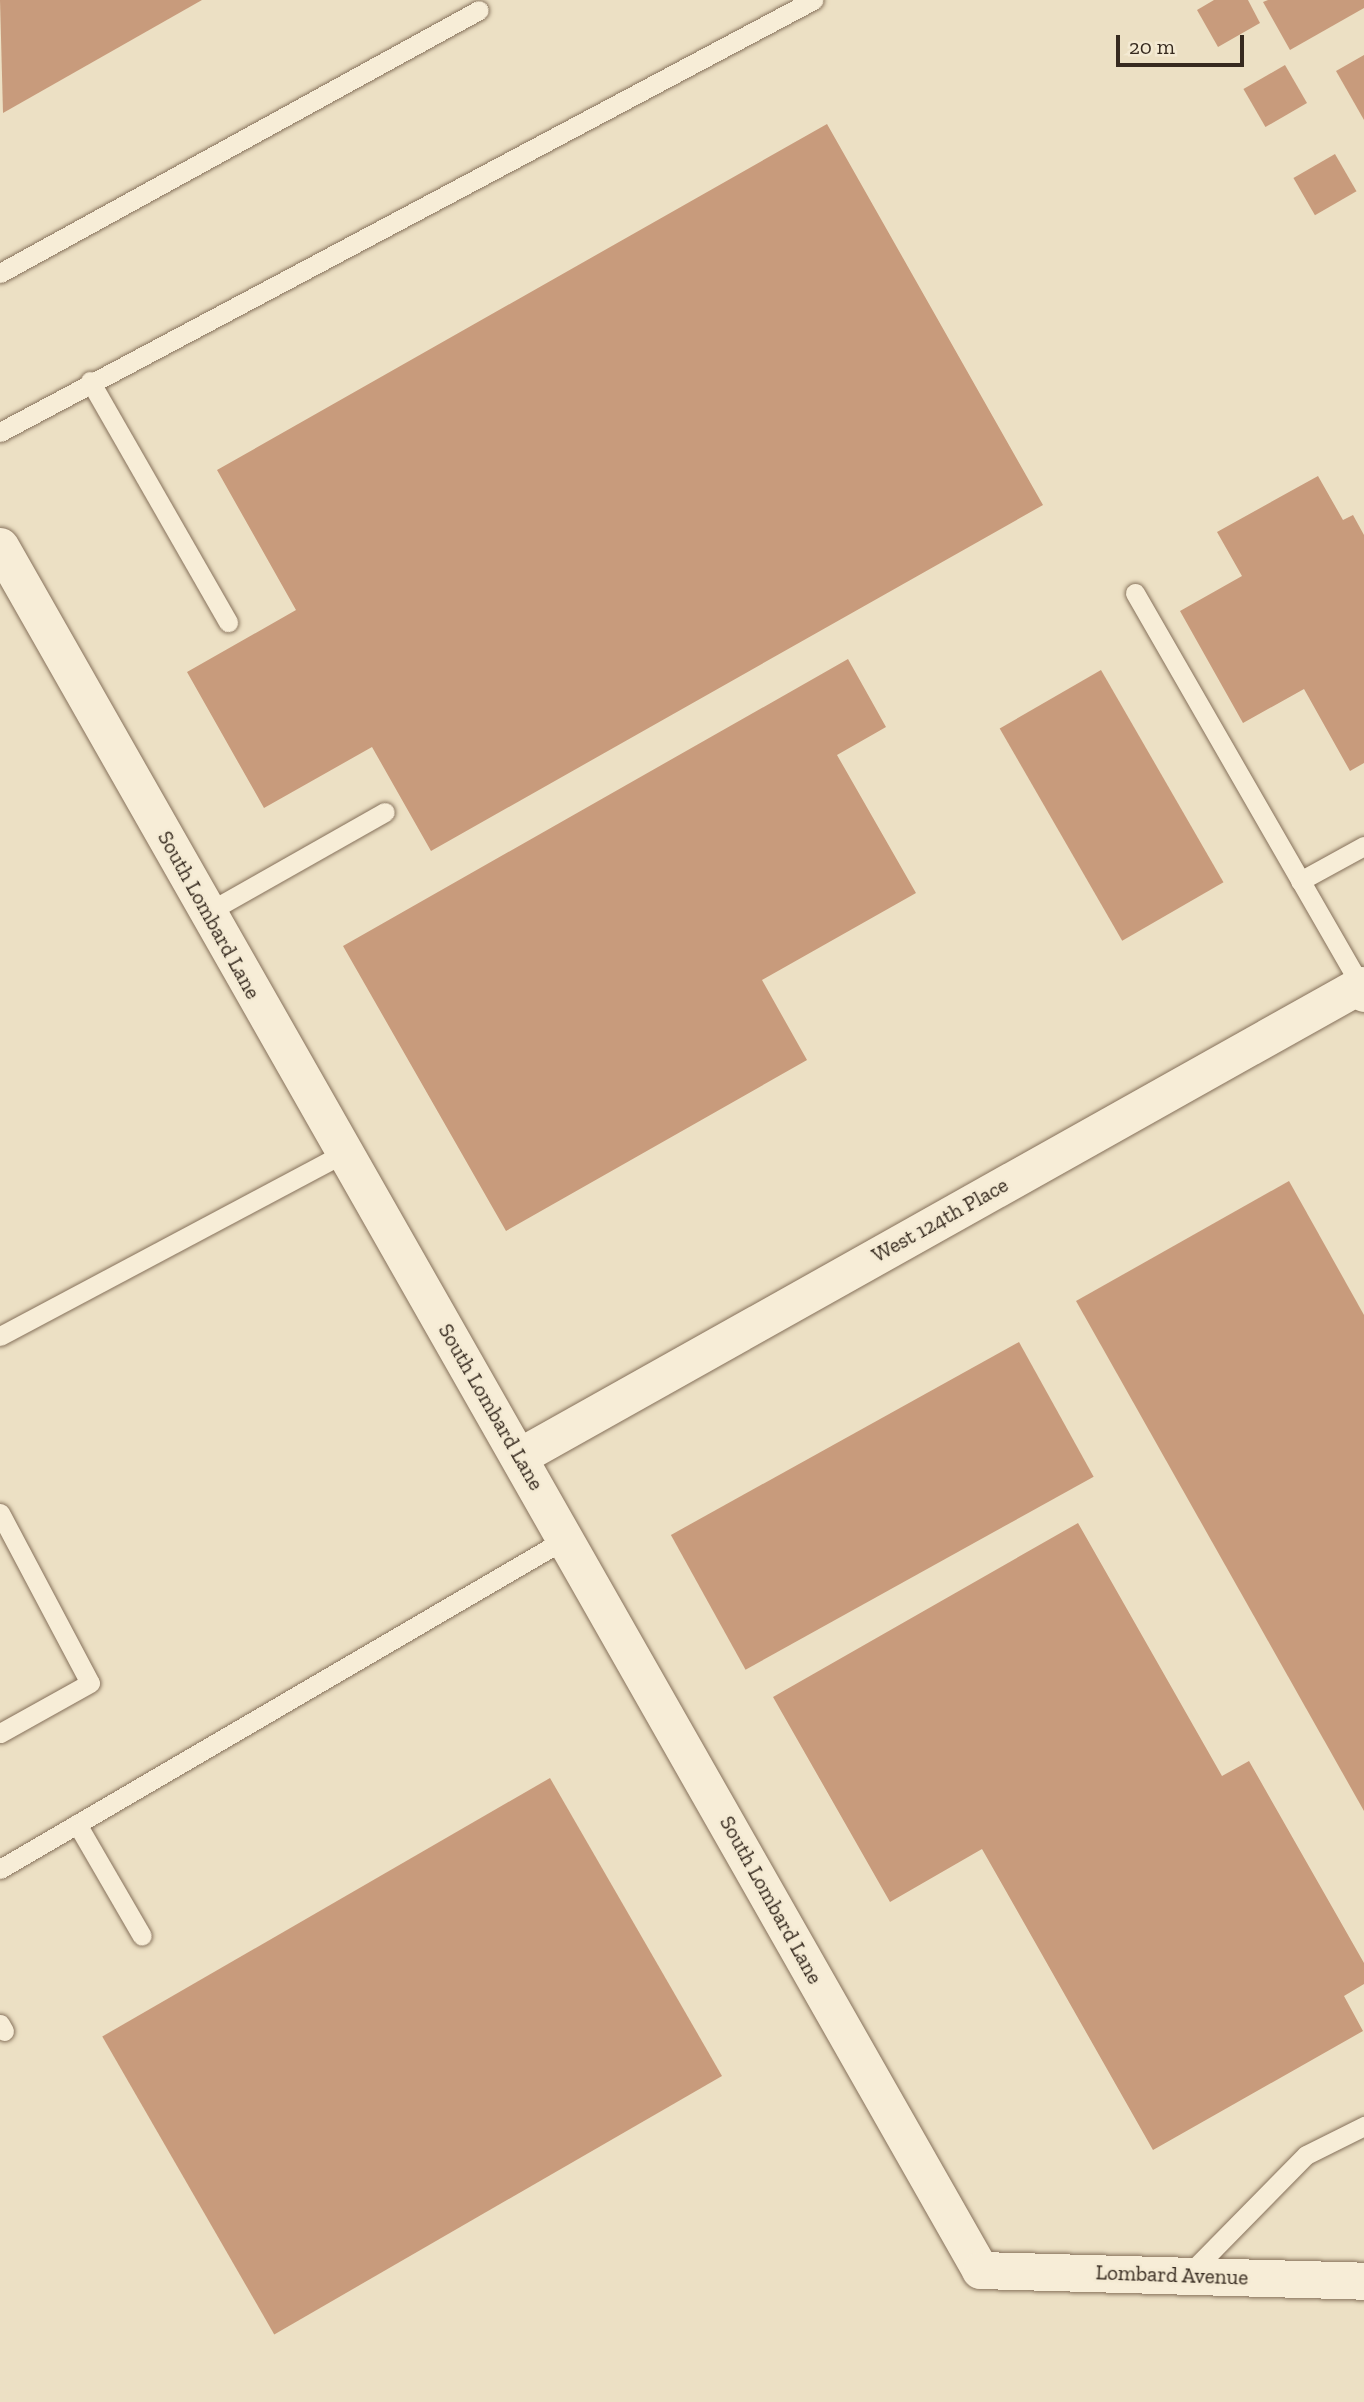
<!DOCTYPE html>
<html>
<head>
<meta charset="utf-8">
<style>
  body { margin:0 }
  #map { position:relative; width:1364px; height:2402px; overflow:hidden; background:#ece0c4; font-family:"Zilla Slab",serif }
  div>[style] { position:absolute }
  .building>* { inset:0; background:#c89b7c; transform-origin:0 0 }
  .roads { filter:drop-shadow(0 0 2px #86715b) drop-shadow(0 0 2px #86715b) }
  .service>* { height:19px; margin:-9.5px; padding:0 9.5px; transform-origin:9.5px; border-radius:9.5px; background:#f7edd7 }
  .minor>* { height:37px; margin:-18.5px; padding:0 18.5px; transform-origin:18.5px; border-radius:18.5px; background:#f7edd7 }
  span { translate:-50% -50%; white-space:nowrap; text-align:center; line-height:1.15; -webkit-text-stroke:5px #f4ead3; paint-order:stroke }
  .street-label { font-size:21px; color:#362a1f }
  .scale { position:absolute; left:1116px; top:35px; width:128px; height:32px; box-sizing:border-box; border:4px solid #362a1f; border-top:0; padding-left:9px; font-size:21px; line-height:24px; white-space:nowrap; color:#362a1f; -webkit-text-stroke:5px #f4ead3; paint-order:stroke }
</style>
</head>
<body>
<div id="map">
  <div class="building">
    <i style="clip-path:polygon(0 0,202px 0,3px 113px)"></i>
    <i style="clip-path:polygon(1214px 0,1248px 0,1260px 23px,1218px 47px,1197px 10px)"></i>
    <i style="clip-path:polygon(1268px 0,1364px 0,1364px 8px,1290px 50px,1263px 2px)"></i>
    <i style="clip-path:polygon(1364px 55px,1364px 120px,1336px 71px)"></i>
    <i style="left:1285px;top:65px;width:44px;height:48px;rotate:60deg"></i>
    <i style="clip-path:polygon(827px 124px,1043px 505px,431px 851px,372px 747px,264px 808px,187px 672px,296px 610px,217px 470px)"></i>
    <i style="left:1335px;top:154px;width:43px;height:48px;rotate:60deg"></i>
    <i style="clip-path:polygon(1318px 476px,1343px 520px,1353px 515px,1364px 535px,1364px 763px,1350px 771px,1304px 689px,1243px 723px,1180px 611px,1242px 576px,1217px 532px)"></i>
    <i style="clip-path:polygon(848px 659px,886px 727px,837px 755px,916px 893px,762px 980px,807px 1060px,506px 1231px,343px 946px)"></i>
    <i style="left:1101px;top:670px;width:245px;height:117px;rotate:60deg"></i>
    <i style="clip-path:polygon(1289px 1181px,1364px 1315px,1364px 1811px,1076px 1301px)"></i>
    <i style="left:1019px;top:1342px;width:154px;height:398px;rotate:61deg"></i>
    <i style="clip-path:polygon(1078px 1523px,1222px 1776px,1249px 1761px,1364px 1963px,1364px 1984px,1344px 1996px,1363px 2031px,1153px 2150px,982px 1849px,890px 1902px,773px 1697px)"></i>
    <i style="left:550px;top:1778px;width:344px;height:517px;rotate:60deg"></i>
  </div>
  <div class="roads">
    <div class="service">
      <i style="left:0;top:273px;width:546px;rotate:-28.77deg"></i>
      <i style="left:90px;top:381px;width:278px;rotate:60.2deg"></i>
      <i style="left:0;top:432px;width:921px;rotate:-27.98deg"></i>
      <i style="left:1135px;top:593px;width:452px;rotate:60.1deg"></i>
      <i style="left:1300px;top:881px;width:73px;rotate:-28.7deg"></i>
      <i style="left:208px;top:912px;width:203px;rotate:-29.5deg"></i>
      <i style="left:0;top:1336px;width:388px;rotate:-28deg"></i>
      <i style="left:0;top:1513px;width:192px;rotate:62.1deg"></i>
      <i style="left:90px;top:1683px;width:103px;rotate:150.9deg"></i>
      <i style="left:77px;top:1824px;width:129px;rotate:59.9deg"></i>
      <i style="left:0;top:1869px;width:657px;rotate:-30.28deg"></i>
      <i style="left:0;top:2024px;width:8px;rotate:60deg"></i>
      <i style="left:1188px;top:2275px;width:168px;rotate:-45.5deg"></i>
      <i style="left:1306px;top:2155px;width:65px;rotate:-26.6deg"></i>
    </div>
    <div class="minor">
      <i style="left:0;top:546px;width:1983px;rotate:60.38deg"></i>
      <i style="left:980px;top:2270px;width:384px;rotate:1.6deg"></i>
      <i style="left:520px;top:1456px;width:963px;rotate:-29.28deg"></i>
      <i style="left:1360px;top:985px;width:9px;rotate:63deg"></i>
    </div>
  </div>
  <div class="street-label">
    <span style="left:209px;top:915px;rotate:61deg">South Lombard Lane</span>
    <span style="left:940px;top:1220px;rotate:-29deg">West 124th Place</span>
    <span style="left:491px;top:1407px;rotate:60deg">South Lombard Lane</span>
    <span style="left:771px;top:1900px;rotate:61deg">South Lombard Lane</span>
    <span style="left:1172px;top:2275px;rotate:2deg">Lombard Avenue</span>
  </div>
  <div class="scale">20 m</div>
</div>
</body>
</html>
